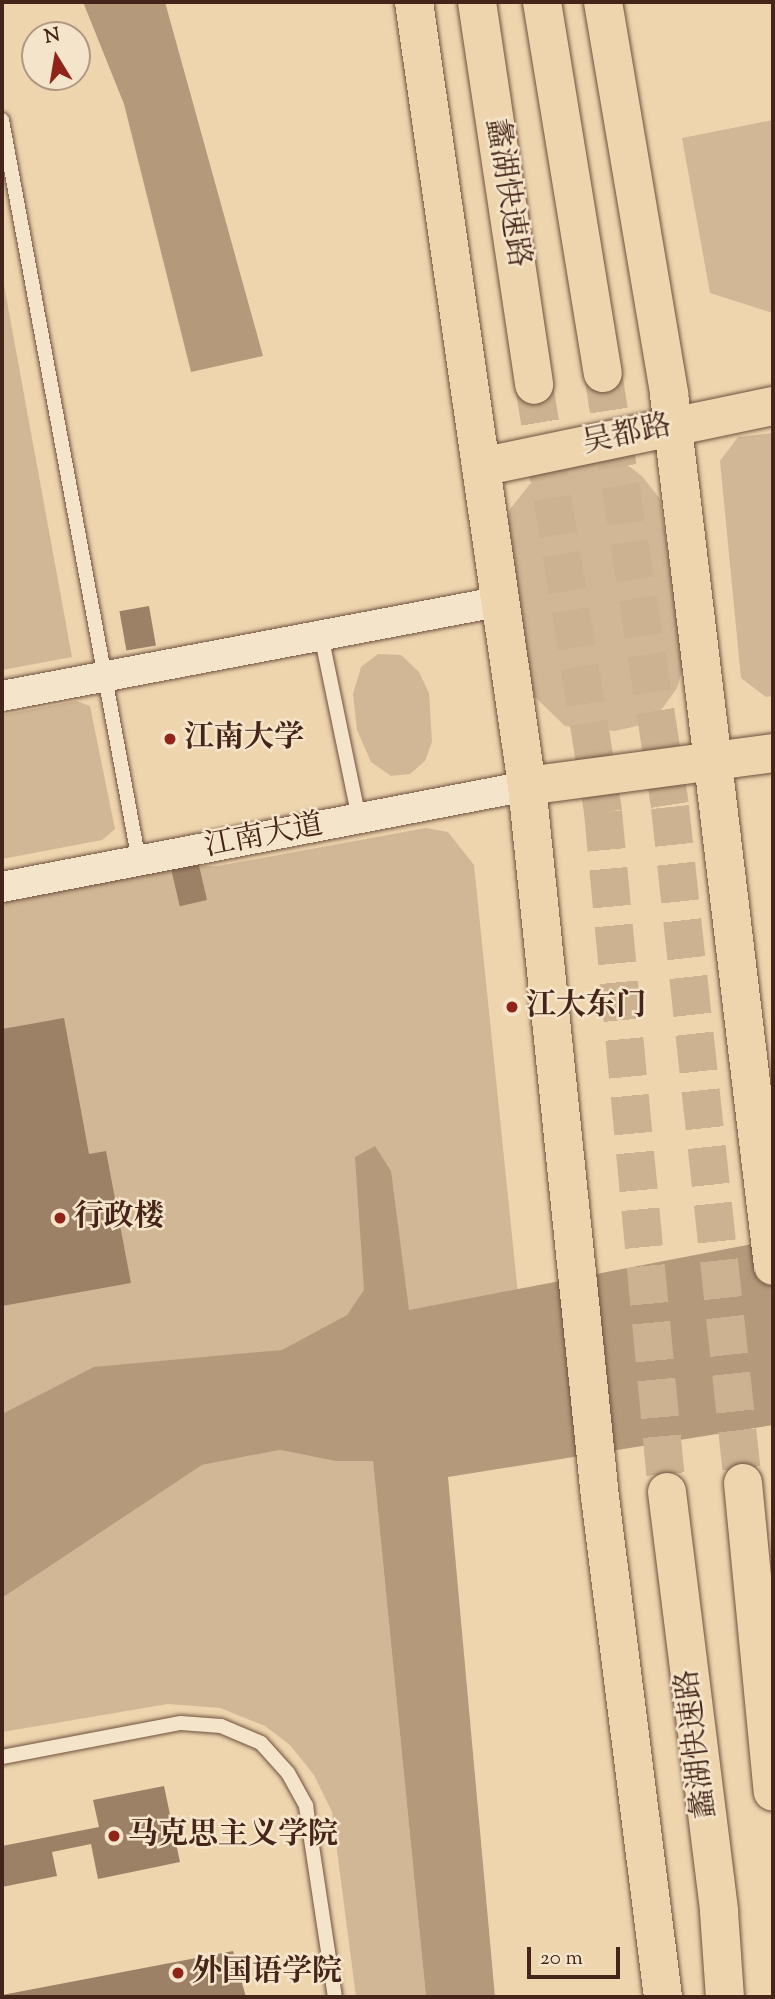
<!DOCTYPE html>
<html>
<head>
<meta charset="utf-8">
<style>
  body { margin:0 }
  #map { position:relative; width:775px; height:1999px; overflow:hidden; background:#eed5ae; font-family:"Sorts Mill Goudy","Noto Serif SC",serif }
  div>[style] { position:absolute }
  .green>* { inset:0; background:#d1b795 }
  .water>* { inset:0; background:#b5997b }
  .building>* { inset:0; background:#9d8166; transform-origin:0 0 }
  .highway-tunnel>* { height:38px; margin-top:-19px; transform-origin:0; background:repeating-linear-gradient(90deg,#ccb290 0 38px,transparent 0 57px) }
  .roads { filter:drop-shadow(0 0 2px #6f513e) drop-shadow(0 0 2px #6f513e) }
  .lane>* { height:14px; margin:-7px; padding:0 7px; transform-origin:7px; border-radius:7px; background:#f4e4ca }
  .street>* { height:30px; margin:-15px; padding:0 15px; transform-origin:15px; border-radius:15px; background:#f4e4ca }
  .primary>* { height:38px; margin:-19px; padding:0 19px; transform-origin:19px; border-radius:19px; background:#eed5ae }
  .highway>* { height:38px; margin:-19px; padding:0 19px; transform-origin:19px; border-radius:19px; background:#eed5ae }
  .dots>* { width:19px; height:19px; translate:-50% -50%; box-sizing:border-box; border:4px solid #f4e4ca; border-radius:50% }
  span { translate:-50% -50%; white-space:nowrap; text-align:center; line-height:1.15; -webkit-text-stroke:5px #f4e4ca; paint-order:stroke }
  .street-label { font-size:30px; color:#452519 }
  .poi-label { font-size:30px; color:#452519; font-weight:700 }
  .left { translate:0 -50%; text-align:left }
  .frame { position:absolute; inset:0; border:4px solid #452519; pointer-events:none }
  .north { position:absolute; left:21px; top:21px; width:70px; height:70px; box-sizing:border-box; background:#f4e4ca; border:2px solid #ae9883; border-radius:50%; rotate:349deg; font-size:19px; font-weight:700; line-height:28px; text-align:center; color:#452519 }
  .north::after { content:''; display:block; margin:auto; width:24px; height:32px; background:#8f2418; clip-path:polygon(50% 0,100% 100%,50% 72%,0 100%) }
  .scale { position:absolute; left:527px; top:1947px; width:93px; height:32px; box-sizing:border-box; border:4px solid #452519; border-top:0; padding-left:9px; font-size:21px; line-height:24px; white-space:nowrap; color:#452519; -webkit-text-stroke:5px #f4e4ca; paint-order:stroke }
</style>
</head>
<body>
<div id="map">
  <div class="green">
    <i style="clip-path:polygon(773px 120px,773px 313px,710px 293px,682px 138px)"></i>
    <i style="clip-path:polygon(2px 274px,72px 657px,2px 670px)"></i>
    <i style="clip-path:polygon(773px 433px,773px 696px,766px 697px,741px 678px,720px 461px,738px 437px)"></i>
    <i style="clip-path:polygon(596px 460px,626px 464px,642px 476px,660px 499px,684px 664px,677px 688px,662px 709px,637px 726px,615px 731px,565px 726px,535px 697px,526px 668px,507px 527px,510px 509px,534px 479px,556px 467px)"></i>
    <i style="clip-path:polygon(378px 654px,401px 655px,419px 672px,429px 693px,432px 742px,425px 761px,410px 774px,391px 776px,371px 762px,357px 730px,353px 694px,361px 667px)"></i>
    <i style="clip-path:polygon(76px 701px,90px 706px,115px 829px,102px 840px,2px 859px,2px 715px)"></i>
    <i style="clip-path:polygon(426px 828px,448px 832px,474px 865px,518px 1294px,2px 1419px,2px 897px,164px 867px,218px 866px)"></i>
    <i style="clip-path:polygon(280px 1450px,335px 1461px,373px 1460px,426px 1997px,356px 1997px,332px 1812px,314px 1775px,290px 1745px,265px 1726px,220px 1708px,168px 1704px,2px 1732px,2px 1598px,202px 1465px)"></i>
  </div>
  <div class="water">
    <i style="clip-path:polygon(83px 2px,165px 2px,263px 356px,191px 372px,124px 104px)"></i>
    <i style="clip-path:polygon(375px 1146px,391px 1171px,409px 1310px,773px 1240px,773px 1425px,448px 1477px,495px 1997px,426px 1997px,373px 1461px,335px 1461px,280px 1450px,202px 1465px,2px 1598px,2px 1414px,94px 1367px,282px 1350px,347px 1315px,364px 1290px,355px 1157px)"></i>
  </div>
  <div class="building">
    <i style="left:149px;top:606px;width:40px;height:30px;rotate:80deg"></i>
    <i style="left:198px;top:861px;width:40px;height:28px;rotate:77deg"></i>
    <i style="clip-path:polygon(64px 1018px,89px 1154px,106px 1151px,131px 1283px,2px 1306px,2px 1029px)"></i>
    <i style="clip-path:polygon(164px 1786px,180px 1862px,98px 1879px,91px 1844px,52px 1852px,57px 1876px,2px 1887px,2px 1846px,99px 1827px,93px 1800px)"></i>
    <i style="clip-path:polygon(233px 1951px,246px 1997px,2px 1997px,2px 1995px)"></i>
  </div>
  <div class="highway-tunnel">
    <i style="left:603px;top:373px;width:439px;rotate:81.2deg"></i>
    <i style="left:670px;top:807px;width:680px;rotate:83.84deg"></i>
    <i style="left:534px;top:385px;width:433px;rotate:80.8deg"></i>
    <i style="left:603px;top:812px;width:683px;rotate:84.62deg"></i>
  </div>
  <div class="roads">
    <div class="lane">
      <i style="left:2px;top:120px;width:754px;rotate:79.53deg"></i>
      <i style="left:321px;top:635px;width:188px;rotate:78.3deg"></i>
      <i style="left:2px;top:1757px;width:182px;rotate:-10.8deg"></i>
      <i style="left:181px;top:1723px;width:40px;rotate:4.3deg"></i>
      <i style="left:221px;top:1726px;width:43px;rotate:23deg"></i>
      <i style="left:261px;top:1743px;width:40px;rotate:48deg"></i>
      <i style="left:288px;top:1773px;width:38px;rotate:61deg"></i>
      <i style="left:306px;top:1806px;width:193px;rotate:81.4deg"></i>
    </div>
    <div class="street">
      <i style="left:2px;top:696px;width:504px;rotate:-10.75deg"></i>
      <i style="left:2px;top:887px;width:535px;rotate:-10.89deg"></i>
    </div>
    <div class="primary">
      <i style="left:414px;top:2px;width:792px;rotate:81.8deg"></i>
      <i style="left:527px;top:786px;width:715px;rotate:84.14deg"></i>
      <i style="left:600px;top:1497px;width:504px;rotate:82.82deg"></i>
      <i style="left:603px;top:2px;width:398px;rotate:80.4deg"></i>
      <i style="left:669px;top:394px;width:878px;rotate:83.2deg"></i>
      <i style="left:481px;top:467px;width:298px;rotate:-11.8deg"></i>
      <i style="left:527px;top:786px;width:248px;rotate:-7.6deg"></i>
    </div>
    <div class="highway">
      <i style="left:477px;top:2px;width:387px;rotate:81.5deg"></i>
      <i style="left:542px;top:2px;width:376px;rotate:80.7deg"></i>
      <i style="left:743px;top:1483px;width:310px;rotate:84.5deg"></i>
      <i style="left:667px;top:1492px;width:423px;rotate:82.9deg"></i>
      <i style="left:719px;top:1912px;width:85px;rotate:86deg"></i>
    </div>
  </div>
  <div class="dots">
    <i style="left:170px;top:739px;background:#8f2418"></i>
    <i style="left:512px;top:1007px;background:#8f2418"></i>
    <i style="left:60px;top:1218px;background:#8f2418"></i>
    <i style="left:114px;top:1836px;background:#8f2418"></i>
    <i style="left:178px;top:1973px;background:#8f2418"></i>
  </div>
  <div class="street-label">
    <span style="left:506px;top:193px;rotate:81deg">蠡湖快速路</span>
    <span style="left:627px;top:436px;rotate:-12deg">吴都路</span>
    <span style="left:264px;top:837px;rotate:-11deg">江南大道</span>
    <span style="left:698px;top:1744px;rotate:-97deg">蠡湖快速路</span>
  </div>
  <div class="poi-label">
    <span class="left" style="left:184px;top:739px">江南大学</span>
    <span class="left" style="left:526px;top:1007px">江大东门</span>
    <span class="left" style="left:74px;top:1218px">行政楼</span>
    <span class="left" style="left:128px;top:1836px">马克思主义学院</span>
    <span class="left" style="left:192px;top:1973px">外国语学院</span>
  </div>
  <div class="frame"></div>
  <div class="north">N</div>
  <div class="scale">20 m</div>
</div>
</body>
</html>
